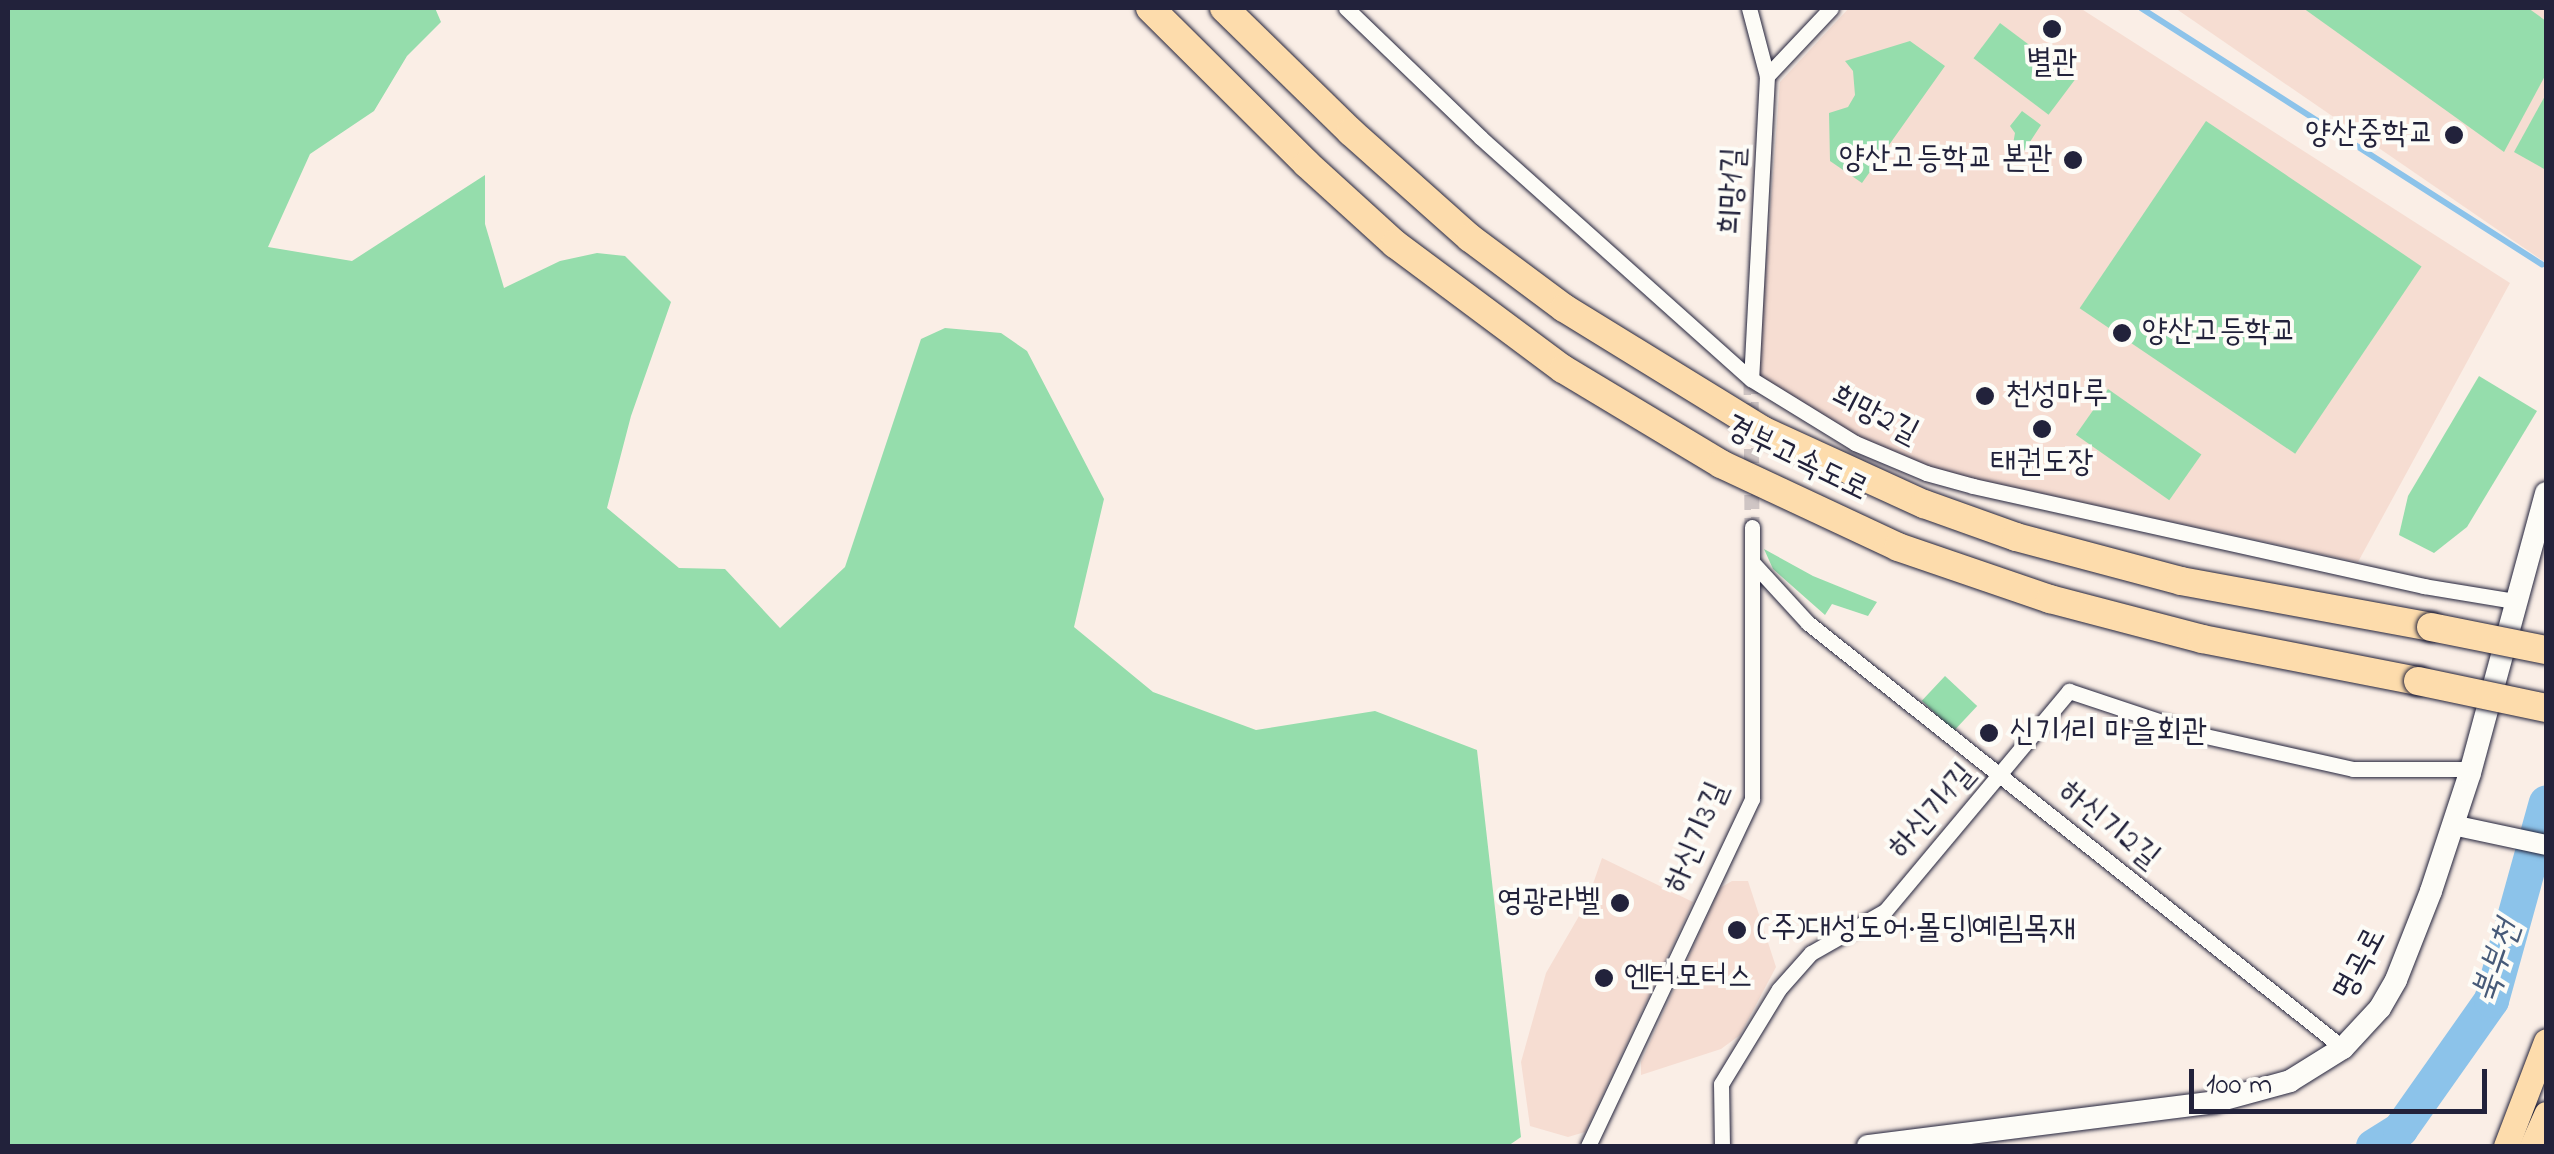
<!DOCTYPE html>
<html>
<head>
<meta charset="utf-8">
<style>
  body { margin:0 }
  #map { position:relative; width:2554px; height:1154px; overflow:hidden; background:#faeee6; font-family:"Indie Flower","Poor Story",sans-serif }
  div>[style] { position:absolute }
  .built>* { inset:0; background:#f6ddd2 }
  .green>* { inset:0; background:#95ddac; transform-origin:0 0 }
  .stream>* { height:6px; margin:-3px; padding:0 3px; transform-origin:3px; border-radius:3px; background:#8cc3ea }
  .river>* { height:35px; margin:-17.5px; padding:0 17.5px; transform-origin:17.5px; border-radius:17.5px; background:#8cc3ea }
  .minor-tunnel>* { height:15px; margin-top:-7.5px; transform-origin:0; background:repeating-linear-gradient(90deg,#cfc5c4 0 15px,transparent 0 23px) }
  .roads { filter:drop-shadow(0 0 2px #22223b) drop-shadow(0 0 2px #22223b) }
  .minor>* { height:15px; margin:-7.5px; padding:0 7.5px; transform-origin:7.5px; border-radius:7.5px; background:#fdfcf7 }
  .tertiary>* { height:20px; margin:-10px; padding:0 10px; transform-origin:10px; border-radius:10px; background:#fdfcf7 }
  .secondary>* { height:22px; margin:-11px; padding:0 11px; transform-origin:11px; border-radius:11px; background:#fdfcf7 }
  .trunk>* { height:25px; margin:-12.5px; padding:0 12.5px; transform-origin:12.5px; border-radius:12.5px; background:#fddcac }
  .motorway>* { height:28px; margin:-14px; padding:0 14px; transform-origin:14px; border-radius:14px; background:#fddcac }
  .bridges { filter:drop-shadow(0 0 2px #22223b) drop-shadow(0 0 2px #22223b) }
  .motorway-bridge>* { height:28px; margin:-14px; padding:0 14px; transform-origin:14px; border-radius:14px; background:#fddcac }
  .dots>* { width:28px; height:28px; translate:-50% -50%; box-sizing:border-box; border:5px solid #fdfcf7; border-radius:50% }
  span { translate:-50% -50%; white-space:nowrap; text-align:center; line-height:1.15; -webkit-text-stroke:8px #fdfcf7; paint-order:stroke }
  .poi-label { font-size:32px; color:#22223b }
  .right { translate:-100% -50%; text-align:right }
  .left { translate:0 -50%; text-align:left }
  .street-label { font-size:32px; color:#22223b }
  .water-label { font-size:35px; color:#475a78; font-style:italic }
  .frame { position:absolute; inset:0; border:10px solid #22223b; pointer-events:none }
  .scale { position:absolute; left:2189px; top:1069px; width:298px; height:45px; box-sizing:border-box; border:5px solid #22223b; border-top:0; padding-left:12px; font-size:30px; line-height:35px; white-space:nowrap; color:#22223b; -webkit-text-stroke:8px #fdfcf7; paint-order:stroke }
</style>
</head>
<body>
<div id="map">
  <div class="built">
    <i style="clip-path:polygon(1849px 8px,2080px 8px,2510px 283px,2358px 562px,1938px 471px,1867px 442px,1757px 382px,1780px 82px)"></i>
    <i style="clip-path:polygon(2175px 8px,2546px 8px,2546px 263px)"></i>
    <i style="clip-path:polygon(1602px 858px,1693px 902px,1585px 1132px,1568px 1137px,1530px 1126px,1521px 1062px,1546px 973px,1586px 904px)"></i>
    <i style="clip-path:polygon(1732px 881px,1748px 881px,1776px 967px,1740px 1035px,1721px 1049px,1641px 1075px,1641px 1062px,1720px 888px)"></i>
  </div>
  <div class="green">
    <i style="clip-path:polygon(8px 8px,435px 8px,441px 22px,407px 56px,374px 111px,310px 154px,268px 247px,352px 261px,485px 175px,485px 224px,504px 288px,560px 261px,597px 253px,625px 256px,671px 302px,631px 416px,607px 508px,679px 568px,725px 569px,780px 628px,845px 567px,921px 339px,945px 328px,1001px 333px,1027px 351px,1104px 499px,1074px 627px,1153px 692px,1256px 730px,1375px 711px,1477px 750px,1521px 1137px,1508px 1146px,8px 1146px)"></i>
    <i style="clip-path:polygon(2303px 8px,2528px 8px,2546px 21px,2546px 74px,2504px 152px)"></i>
    <i style="left:2000px;top:23px;width:94px;height:44px;rotate:37deg"></i>
    <i style="clip-path:polygon(1910px 41px,1945px 66px,1862px 183px,1830px 161px,1829px 113px,1848px 107px,1855px 95px,1853px 71px,1845px 61px)"></i>
    <i style="clip-path:polygon(2546px 94px,2546px 170px,2514px 152px)"></i>
    <i style="clip-path:polygon(2022px 111px,2041px 125px,2024px 151px,2013px 144px,2015px 133px,2010px 126px)"></i>
    <i style="left:2206px;top:121px;width:260px;height:226px;rotate:34deg"></i>
    <i style="clip-path:polygon(2479px 376px,2537px 411px,2467px 527px,2434px 553px,2399px 535px,2408px 496px)"></i>
    <i style="left:2108px;top:389px;width:114px;height:56px;rotate:35deg"></i>
    <i style="clip-path:polygon(1764px 549px,1813px 576px,1877px 602px,1868px 616px,1832px 604px,1825px 615px,1773px 569px)"></i>
    <i style="left:1945px;top:676px;width:44px;height:34px;rotate:43deg"></i>
  </div>
  <div class="stream">
    <i style="left:2141px;top:8px;width:476px;rotate:32.6deg"></i>
  </div>
  <div class="river">
    <i style="left:2373px;top:1146px;width:32px;rotate:-32deg"></i>
    <i style="left:2400px;top:1129px;width:158px;rotate:-54.8deg"></i>
    <i style="left:2491px;top:1000px;width:205px;rotate:-74.5deg"></i>
  </div>
  <div class="minor-tunnel">
    <i style="left:1751px;top:379px;width:148px;rotate:89.6deg"></i>
  </div>
  <div class="roads">
    <div class="minor">
      <i style="left:1346px;top:8px;width:187px;rotate:43.9deg"></i>
      <i style="left:1481px;top:138px;width:362px;rotate:41.8deg"></i>
      <i style="left:1751px;top:379px;width:122px;rotate:31.6deg"></i>
      <i style="left:1855px;top:443px;width:77px;rotate:22.9deg"></i>
      <i style="left:1926px;top:473px;width:49px;rotate:15.5deg"></i>
      <i style="left:1973px;top:486px;width:462px;rotate:12.5deg"></i>
      <i style="left:2424px;top:586px;width:92px;rotate:9.4deg"></i>
      <i style="left:1749px;top:8px;width:70px;rotate:75.2deg"></i>
      <i style="left:1767px;top:76px;width:303px;rotate:93deg"></i>
      <i style="left:1767px;top:76px;width:93px;rotate:-46.7deg"></i>
      <i style="left:1753px;top:563px;width:81px;rotate:47.5deg"></i>
      <i style="left:1808px;top:623px;width:683px;rotate:38.46deg"></i>
      <i style="left:1588px;top:1146px;width:384px;rotate:-64.7deg"></i>
      <i style="left:1752px;top:799px;width:272px;rotate:-90deg"></i>
      <i style="left:1722px;top:1146px;width:62px;rotate:-90.9deg"></i>
      <i style="left:1721px;top:1084px;width:111px;rotate:-58.6deg"></i>
      <i style="left:1779px;top:989px;width:48px;rotate:-48.4deg"></i>
      <i style="left:1811px;top:953px;width:85px;rotate:-29.6deg"></i>
      <i style="left:1885px;top:911px;width:287px;rotate:-50.1deg"></i>
      <i style="left:2069px;top:691px;width:139px;rotate:18.4deg"></i>
      <i style="left:2201px;top:735px;width:156px;rotate:12.6deg"></i>
      <i style="left:2353px;top:769px;width:118px"></i>
    </div>
    <div class="tertiary">
      <i style="left:2453px;top:825px;width:95px;rotate:12.1deg"></i>
    </div>
    <div class="secondary">
      <i style="left:1868px;top:1146px;width:349px;rotate:-7.2deg"></i>
      <i style="left:2214px;top:1102px;width:79px;rotate:-15.4deg"></i>
      <i style="left:2290px;top:1081px;width:62px;rotate:-31.9deg"></i>
      <i style="left:2343px;top:1048px;width:54px;rotate:-47.2deg"></i>
      <i style="left:2380px;top:1008px;width:32px;rotate:-60deg"></i>
      <i style="left:2396px;top:980px;width:96px;rotate:-68.5deg"></i>
      <i style="left:2431px;top:891px;width:124px;rotate:-71.7deg"></i>
      <i style="left:2470px;top:773px;width:290px;rotate:-74.8deg"></i>
    </div>
    <div class="trunk">
      <i style="left:2506px;top:1146px;width:112px;rotate:-69.1deg"></i>
      <i style="left:2532px;top:1146px;width:35px;rotate:-66deg"></i>
    </div>
    <div class="motorway">
      <i style="left:1150px;top:8px;width:221px;rotate:44.8deg"></i>
      <i style="left:1307px;top:164px;width:119px;rotate:42.3deg"></i>
      <i style="left:1395px;top:244px;width:209px;rotate:36.7deg"></i>
      <i style="left:1563px;top:369px;width:184px;rotate:31deg"></i>
      <i style="left:1721px;top:464px;width:195px;rotate:25.1deg"></i>
      <i style="left:1898px;top:547px;width:161px;rotate:18.9deg"></i>
      <i style="left:2050px;top:599px;width:157px;rotate:14.7deg"></i>
      <i style="left:2202px;top:639px;width:220px;rotate:11deg"></i>
      <i style="left:1224px;top:8px;width:177px;rotate:44.3deg"></i>
      <i style="left:1351px;top:132px;width:159px;rotate:41.7deg"></i>
      <i style="left:1470px;top:238px;width:117px;rotate:36.7deg"></i>
      <i style="left:1564px;top:308px;width:233px;rotate:31.6deg"></i>
      <i style="left:1762px;top:430px;width:178px;rotate:24.6deg"></i>
      <i style="left:1924px;top:504px;width:98px;rotate:19.7deg"></i>
      <i style="left:2016px;top:537px;width:171px;rotate:14.9deg"></i>
      <i style="left:2181px;top:581px;width:254px;rotate:10.4deg"></i>
    </div>
  </div>
  <div class="bridges">
    <div class="motorway-bridge">
      <i style="left:2431px;top:627px;width:117px;rotate:11.3deg"></i>
      <i style="left:2418px;top:681px;width:131px;rotate:11.9deg"></i>
    </div>
  </div>
  <div class="dots">
    <i style="left:2052px;top:29px;background:#22223b"></i>
    <i style="left:2454px;top:135px;background:#22223b"></i>
    <i style="left:2073px;top:160px;background:#22223b"></i>
    <i style="left:2122px;top:333px;background:#22223b"></i>
    <i style="left:1985px;top:396px;background:#22223b"></i>
    <i style="left:2042px;top:429px;background:#22223b"></i>
    <i style="left:1989px;top:733px;background:#22223b"></i>
    <i style="left:1620px;top:903px;background:#22223b"></i>
    <i style="left:1737px;top:930px;background:#22223b"></i>
    <i style="left:1604px;top:978px;background:#22223b"></i>
  </div>
  <div class="poi-label">
    <span style="left:2052px;top:64px">별관</span>
    <span class="right" style="left:2434px;top:135px">양산중학교</span>
    <span class="right" style="left:2053px;top:160px">양산고등학교 본관</span>
    <span class="left" style="left:2142px;top:333px">양산고등학교</span>
    <span class="left" style="left:2005px;top:396px">천성마루</span>
    <span style="left:2042px;top:464px">태권도장</span>
    <span class="left" style="left:2009px;top:733px">신기1리 마을회관</span>
    <span class="right" style="left:1600px;top:903px">영광라벨</span>
    <span class="left" style="left:1757px;top:930px">(주)대성도어·몰딩|예림목재</span>
    <span class="left" style="left:1624px;top:978px">엔터모터스</span>
  </div>
  <div class="street-label">
    <span style="left:1734px;top:191px;rotate:-87deg">희망1길</span>
    <span style="left:1874px;top:416px;rotate:27deg">희망2길</span>
    <span style="left:1796px;top:460px;rotate:26deg">경부고속도로</span>
    <span style="left:1933px;top:812px;rotate:-49deg">하신기1길</span>
    <span style="left:2108px;top:826px;rotate:39deg">하신기2길</span>
    <span style="left:1698px;top:838px;rotate:-67deg">하신기3길</span>
    <span style="left:2361px;top:965px;rotate:-62deg">명곡로</span>
  </div>
  <div class="water-label">
    <span style="left:2498px;top:962px;rotate:-71deg">북부천</span>
  </div>
  <div class="frame"></div>
  <div class="scale">100 m</div>
</div>
</body>
</html>
